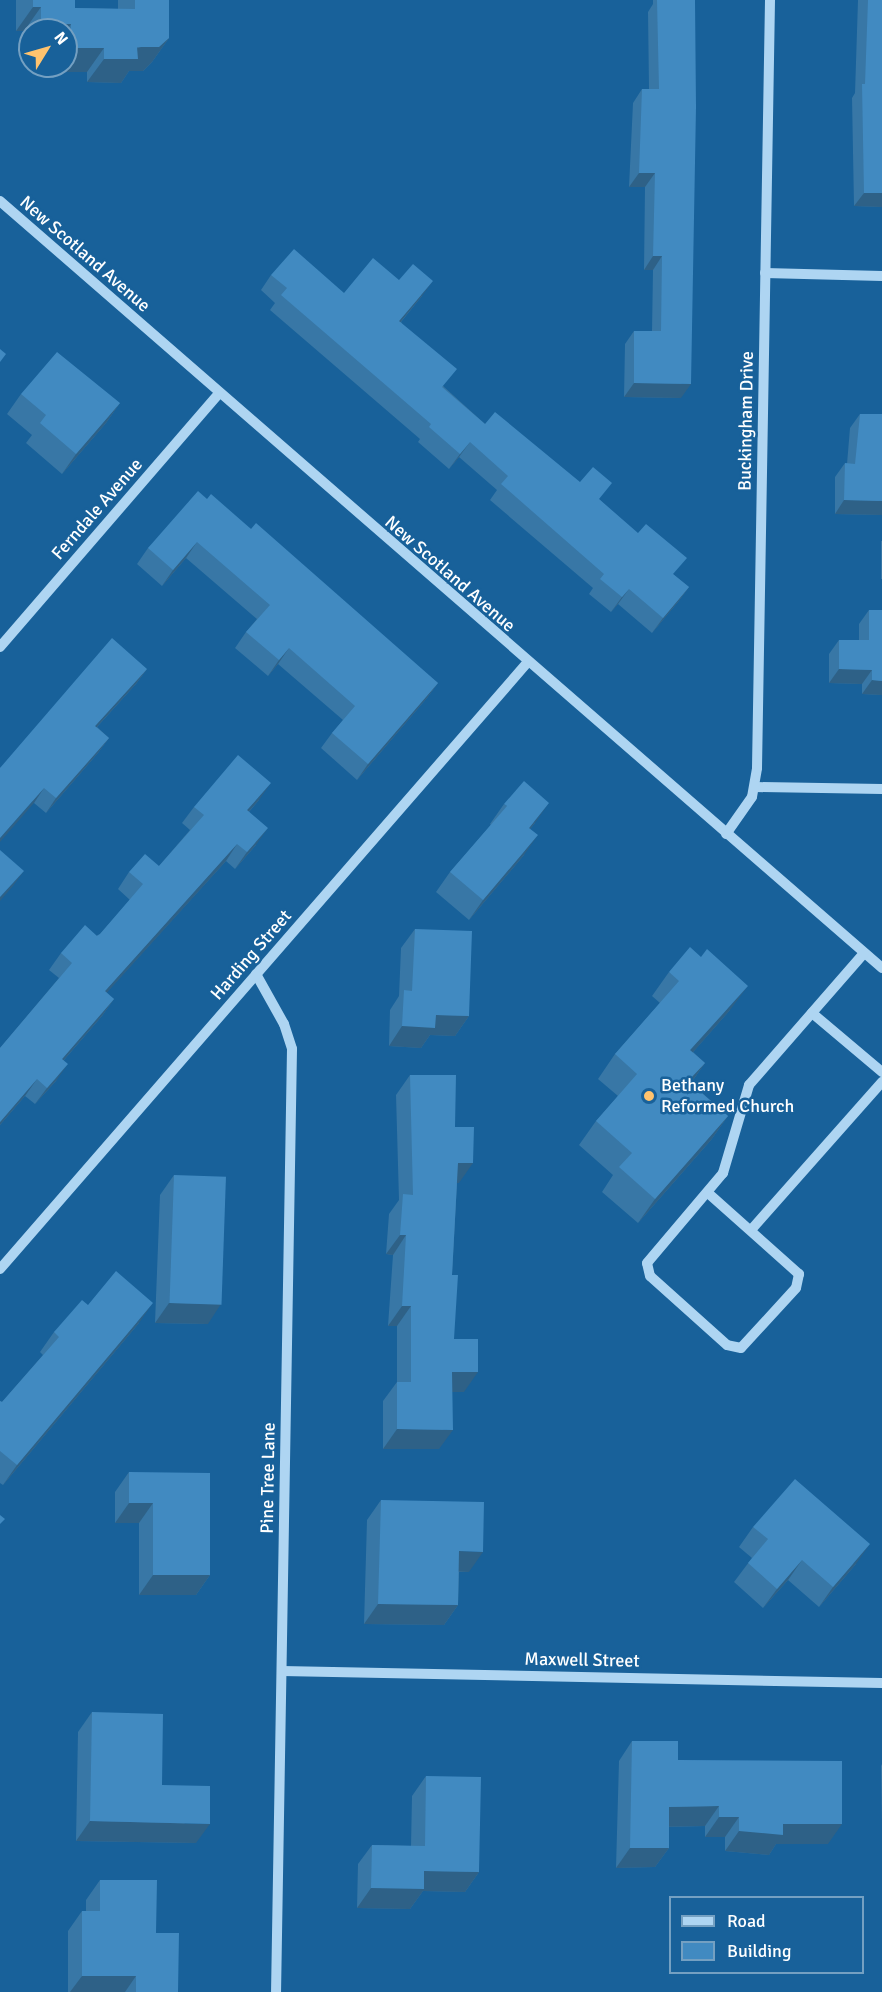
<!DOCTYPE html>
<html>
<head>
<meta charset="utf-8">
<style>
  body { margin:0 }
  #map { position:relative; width:882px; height:1992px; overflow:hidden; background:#18619a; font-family:Signika,sans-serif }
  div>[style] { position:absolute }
  .minor>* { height:10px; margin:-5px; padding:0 5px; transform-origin:5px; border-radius:5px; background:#aed5f2 }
  .wall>* { inset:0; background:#3877a6; transform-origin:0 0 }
  .shaded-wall>* { inset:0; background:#2e6187 }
  .building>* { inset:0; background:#418ac1; transform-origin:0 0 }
  .dots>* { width:16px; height:16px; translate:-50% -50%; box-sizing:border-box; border:3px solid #18619a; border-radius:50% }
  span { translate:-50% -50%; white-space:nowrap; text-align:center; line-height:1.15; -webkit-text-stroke:5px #18619a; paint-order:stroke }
  .street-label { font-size:18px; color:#fff }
  .poi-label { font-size:18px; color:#fff }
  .left { translate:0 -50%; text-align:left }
  .legend { position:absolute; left:669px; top:1896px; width:195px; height:78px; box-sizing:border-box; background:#18619a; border:2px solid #74a0c2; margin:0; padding:8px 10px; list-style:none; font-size:18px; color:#fff }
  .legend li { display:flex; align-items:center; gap:12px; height:30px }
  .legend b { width:30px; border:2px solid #74a0c2 }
  .north { position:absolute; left:18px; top:18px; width:60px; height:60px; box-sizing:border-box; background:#18619a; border:2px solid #74a0c2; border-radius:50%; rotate:53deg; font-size:16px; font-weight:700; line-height:24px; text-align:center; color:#fff }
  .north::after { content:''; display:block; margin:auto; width:21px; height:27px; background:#ffc36e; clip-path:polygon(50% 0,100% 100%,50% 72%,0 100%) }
</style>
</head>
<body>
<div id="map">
  <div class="minor">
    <i style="left:0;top:201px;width:1169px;rotate:41.01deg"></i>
    <i style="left:765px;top:273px;width:117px;rotate:1.5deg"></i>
    <i style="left:0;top:647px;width:335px;rotate:-49.2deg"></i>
    <i style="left:756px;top:787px;width:126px;rotate:0.9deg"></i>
    <i style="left:726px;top:834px;width:45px;rotate:-54.9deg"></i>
    <i style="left:752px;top:797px;width:29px;rotate:-80deg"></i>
    <i style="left:757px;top:768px;width:768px;rotate:-89.03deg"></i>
    <i style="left:256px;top:974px;width:57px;rotate:60.8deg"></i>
    <i style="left:284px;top:1024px;width:26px;rotate:72deg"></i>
    <i style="left:292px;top:1049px;width:943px;rotate:90.97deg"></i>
    <i style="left:812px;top:1013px;width:92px;rotate:40.1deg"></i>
    <i style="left:708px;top:1193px;width:122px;rotate:41.7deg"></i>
    <i style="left:799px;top:1274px;width:14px;rotate:102deg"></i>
    <i style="left:796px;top:1288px;width:81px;rotate:132.5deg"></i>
    <i style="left:741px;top:1348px;width:14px;rotate:-168deg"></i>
    <i style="left:727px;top:1345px;width:103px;rotate:-138.1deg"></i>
    <i style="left:650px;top:1276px;width:13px;rotate:-103deg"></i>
    <i style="left:647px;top:1263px;width:118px;rotate:-49.8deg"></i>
    <i style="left:723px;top:1173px;width:92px;rotate:-73.5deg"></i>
    <i style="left:749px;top:1085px;width:175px;rotate:-48.9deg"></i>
    <i style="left:751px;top:1230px;width:198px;rotate:-48.5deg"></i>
    <i style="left:0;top:1269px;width:803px;rotate:-48.99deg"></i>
    <i style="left:282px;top:1671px;width:600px;rotate:1.15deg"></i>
  </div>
  <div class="wall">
    <i style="clip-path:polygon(16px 0,75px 0,75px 8px,118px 9px,118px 0,169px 0,169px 38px,152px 62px,143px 71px,129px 71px,121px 83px,87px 82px,87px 72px,55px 72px,55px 66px,66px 66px,66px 30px,30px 30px,30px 48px,24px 48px,24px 31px,16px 31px)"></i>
    <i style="clip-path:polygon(653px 0,695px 0,681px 398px,624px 397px,625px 344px,634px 331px,652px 331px,653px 270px,644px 270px,645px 187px,629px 187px,633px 103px,642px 89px,649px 89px,648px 12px,653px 4px)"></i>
    <i style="clip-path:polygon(858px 0,882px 0,882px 207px,854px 206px,852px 98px,855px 93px)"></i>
    <i style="clip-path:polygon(271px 275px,344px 293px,399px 280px,422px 296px,401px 322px,444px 387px,485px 424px,600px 500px,674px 575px,689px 587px,678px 602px,652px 633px,618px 604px,611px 612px,589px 594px,593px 588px,490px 500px,497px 490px,459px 457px,449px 469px,418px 442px,420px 439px,270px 310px,275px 303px,261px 290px)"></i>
    <i style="clip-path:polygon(21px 394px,120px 403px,106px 423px,62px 474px,26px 443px,32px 435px,7px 414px)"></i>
    <i style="clip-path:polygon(860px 414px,882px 515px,835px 514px,835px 477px,845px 463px,847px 464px,850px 428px)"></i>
    <i style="clip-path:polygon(207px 499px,251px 529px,438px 683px,427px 698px,357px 780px,321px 748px,332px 733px,343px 720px,278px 664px,268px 676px,235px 648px,246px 632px,257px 619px,186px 558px,162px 586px,137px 564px,148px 548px)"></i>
    <i style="left:881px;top:541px;width:1px;height:38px"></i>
    <i style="clip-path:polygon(869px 610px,882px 610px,882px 695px,862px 694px,862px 684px,829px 683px,829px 654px,839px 640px,859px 640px,859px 624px)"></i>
    <i style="clip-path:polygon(147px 669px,136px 684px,97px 727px,109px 738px,98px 753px,46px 813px,34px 803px,0 768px)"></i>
    <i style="clip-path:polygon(259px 800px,249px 812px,256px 845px,235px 869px,226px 861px,106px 993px,114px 999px,102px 1016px,64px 1060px,56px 1081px,35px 1104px,25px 1096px,0 1125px,0 1048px,59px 978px,49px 970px,61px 953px,100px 934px,130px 900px,118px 889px,129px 872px,159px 866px,190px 830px,182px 823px,194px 807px)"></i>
    <i style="clip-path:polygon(504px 804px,535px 823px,530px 829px,524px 855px,469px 920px,436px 892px,450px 872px,491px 825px,490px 824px)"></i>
    <i style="clip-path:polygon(415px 929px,469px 1016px,455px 1036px,430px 1035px,421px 1048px,389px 1046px,390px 1010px,399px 996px,401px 948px)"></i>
    <i style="clip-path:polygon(669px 972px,730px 1010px,693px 1052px,705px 1063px,691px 1083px,728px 1116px,711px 1140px,638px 1223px,602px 1192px,613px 1175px,579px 1145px,596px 1121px,618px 1096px,598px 1079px,615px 1054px,660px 1003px,652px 996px)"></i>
    <i style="clip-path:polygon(410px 1075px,455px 1127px,459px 1183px,457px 1183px,452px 1275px,454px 1339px,464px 1392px,452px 1392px,439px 1449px,383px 1449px,383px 1401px,397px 1382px,397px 1326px,388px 1326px,393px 1255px,386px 1254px,389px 1214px,399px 1200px,396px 1095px)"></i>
    <i style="clip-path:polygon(174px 1175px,208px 1324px,155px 1323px,160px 1195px)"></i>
    <i style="clip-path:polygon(88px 1305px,139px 1323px,3px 1485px,0 1483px,0 1401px,2px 1402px,43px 1355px,40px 1352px,54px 1332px)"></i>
    <i style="clip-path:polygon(129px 1472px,210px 1575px,196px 1595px,139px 1595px,139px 1523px,115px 1523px,115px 1492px)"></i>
    <i style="clip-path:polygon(381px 1500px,469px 1572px,459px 1572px,458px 1605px,444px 1625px,364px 1624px,367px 1520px)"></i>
    <i style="clip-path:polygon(753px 1527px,856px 1564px,819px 1607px,788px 1580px,763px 1608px,734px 1582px,752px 1558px,739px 1547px)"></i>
    <i style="clip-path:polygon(92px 1712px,162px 1785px,196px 1843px,76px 1841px,78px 1732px)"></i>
    <i style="clip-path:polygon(632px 1741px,678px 1760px,828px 1844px,776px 1844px,769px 1855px,725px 1851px,725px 1837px,705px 1837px,705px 1826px,669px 1827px,669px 1848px,655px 1867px,616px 1868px,619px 1761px)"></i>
    <i style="clip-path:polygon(882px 1764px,882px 1824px,881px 1766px)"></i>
    <i style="clip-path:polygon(426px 1776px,479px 1872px,465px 1892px,423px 1891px,410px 1909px,357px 1908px,358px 1864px,372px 1845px,411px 1846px,412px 1796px)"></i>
    <i style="clip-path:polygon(100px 1880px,156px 1933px,178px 1992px,68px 1992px,68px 1931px,82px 1911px,86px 1911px,86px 1900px)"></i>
  </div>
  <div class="shaded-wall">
    <i style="clip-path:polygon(33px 7px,41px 7px,24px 31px,16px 31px)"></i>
    <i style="clip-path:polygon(41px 24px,71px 24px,66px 32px,66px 30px,37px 30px)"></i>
    <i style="clip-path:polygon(169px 38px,152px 62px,143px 71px,129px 71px,121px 83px,87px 82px,104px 59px)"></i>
    <i style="clip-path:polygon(30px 39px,30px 48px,24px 48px)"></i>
    <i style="clip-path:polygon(71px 48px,104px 48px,87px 72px,55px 72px,59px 66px,66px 66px,66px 55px)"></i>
    <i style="clip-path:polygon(639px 173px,655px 173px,645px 187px,629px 187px)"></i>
    <i style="clip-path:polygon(864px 193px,882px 193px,882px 207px,854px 206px)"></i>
    <i style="clip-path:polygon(653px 256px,662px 256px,653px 270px,644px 270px)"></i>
    <i style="clip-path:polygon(433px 281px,422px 296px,389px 336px,399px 321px)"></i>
    <i style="clip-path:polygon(634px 383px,691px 384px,681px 398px,624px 397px)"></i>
    <i style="clip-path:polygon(120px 403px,106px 423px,62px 474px,76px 454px)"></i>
    <i style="clip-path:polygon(470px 442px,459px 457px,449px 469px,460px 454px)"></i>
    <i style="clip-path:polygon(844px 500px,882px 501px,882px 515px,835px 514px)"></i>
    <i style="clip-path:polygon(197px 542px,186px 558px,162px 586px,173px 570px)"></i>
    <i style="clip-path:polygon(689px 587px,678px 602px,652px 633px,663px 618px)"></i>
    <i style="clip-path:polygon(629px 589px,618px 604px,611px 612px,622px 597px)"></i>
    <i style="clip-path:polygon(289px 648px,278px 664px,268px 676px,279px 660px)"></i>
    <i style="clip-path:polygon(147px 669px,136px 684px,84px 741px,95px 726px)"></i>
    <i style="clip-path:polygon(839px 669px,872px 670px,862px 684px,829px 683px)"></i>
    <i style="clip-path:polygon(872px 680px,882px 681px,882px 695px,862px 694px)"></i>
    <i style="clip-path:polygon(438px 683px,427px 698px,357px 780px,368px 764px)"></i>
    <i style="clip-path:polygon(109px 738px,98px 753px,46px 813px,56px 798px)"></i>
    <i style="clip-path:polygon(271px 783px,259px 800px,235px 827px,247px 810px)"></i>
    <i style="clip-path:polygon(44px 788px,34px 803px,0 842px,0 838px)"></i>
    <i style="clip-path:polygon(549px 803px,535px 823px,515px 847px,529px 828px)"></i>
    <i style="clip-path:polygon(268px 828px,256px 845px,235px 869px,247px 852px)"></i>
    <i style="clip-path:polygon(538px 835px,524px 855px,469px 920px,483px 900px)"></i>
    <i style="clip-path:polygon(237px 844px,226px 861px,93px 1008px,105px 991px)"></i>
    <i style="clip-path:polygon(24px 871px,13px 886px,0 901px,0 897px)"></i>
    <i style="clip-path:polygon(748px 986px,730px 1010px,673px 1075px,690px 1050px)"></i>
    <i style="clip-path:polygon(114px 999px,102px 1016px,50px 1076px,62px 1059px)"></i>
    <i style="clip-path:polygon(436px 1015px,469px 1016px,455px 1036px,430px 1035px,421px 1048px,389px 1046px,402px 1026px)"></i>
    <i style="clip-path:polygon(705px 1063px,688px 1087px,688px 1081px)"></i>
    <i style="clip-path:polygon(68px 1064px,56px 1081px,35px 1104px,47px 1088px)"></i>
    <i style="clip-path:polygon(37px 1079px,25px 1096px,0 1125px,0 1122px)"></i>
    <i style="clip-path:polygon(728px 1116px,711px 1140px,638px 1223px,655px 1199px)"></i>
    <i style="clip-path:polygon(458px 1163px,473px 1163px,459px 1183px,444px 1183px)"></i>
    <i style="clip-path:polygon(400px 1235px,406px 1235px,393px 1255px,386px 1254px)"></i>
    <i style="clip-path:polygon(153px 1303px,139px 1323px,3px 1485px,17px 1465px)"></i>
    <i style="clip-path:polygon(169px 1303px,221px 1304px,208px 1324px,155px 1323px)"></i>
    <i style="clip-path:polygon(402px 1306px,411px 1306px,397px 1326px,388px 1326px)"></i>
    <i style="clip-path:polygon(452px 1372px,478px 1372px,464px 1392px,438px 1392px)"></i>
    <i style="clip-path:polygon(397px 1429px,453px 1430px,439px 1449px,383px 1449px)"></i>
    <i style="clip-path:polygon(129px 1503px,153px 1503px,139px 1523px,115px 1523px)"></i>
    <i style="clip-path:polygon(870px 1544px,856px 1564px,819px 1607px,833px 1587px)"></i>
    <i style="clip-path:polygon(459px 1551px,483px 1552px,469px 1572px,445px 1571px)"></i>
    <i style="clip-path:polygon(802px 1560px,788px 1580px,763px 1608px,777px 1589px)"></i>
    <i style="clip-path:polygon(153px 1575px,210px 1575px,196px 1595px,139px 1595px)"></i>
    <i style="clip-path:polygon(378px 1604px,458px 1605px,444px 1625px,364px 1624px)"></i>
    <i style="clip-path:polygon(719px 1806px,705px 1826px,656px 1827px,669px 1807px)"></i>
    <i style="clip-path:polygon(719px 1817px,739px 1817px,725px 1837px,705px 1837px)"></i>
    <i style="clip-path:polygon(90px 1821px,210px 1824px,196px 1843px,76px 1841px)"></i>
    <i style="clip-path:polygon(783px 1824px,842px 1824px,828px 1844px,776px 1844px,769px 1855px,725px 1851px,739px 1831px)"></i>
    <i style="clip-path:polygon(630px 1848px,669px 1848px,655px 1867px,616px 1868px)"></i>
    <i style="clip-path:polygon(424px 1871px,479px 1872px,465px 1892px,423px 1891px,410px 1909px,357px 1908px,371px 1888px)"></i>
    <i style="clip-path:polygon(82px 1976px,136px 1976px,125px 1992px,70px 1992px)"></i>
  </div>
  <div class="building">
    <i style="clip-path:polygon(33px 0,75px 0,75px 8px,135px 9px,135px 0,169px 0,169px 38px,159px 47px,137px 47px,138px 59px,104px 59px,104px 48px,71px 48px,71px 24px,41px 24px,41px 7px,33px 7px)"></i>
    <i style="clip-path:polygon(657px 0,695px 0,696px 107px,691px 384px,634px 383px,634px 331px,661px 331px,662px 256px,653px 256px,655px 173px,639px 173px,642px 89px,659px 89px)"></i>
    <i style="clip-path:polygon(868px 0,882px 0,882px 193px,864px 193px,862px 84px,865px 84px)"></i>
    <i style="clip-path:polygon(294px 249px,344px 293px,373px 258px,399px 280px,413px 264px,433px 281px,399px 321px,457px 369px,442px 387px,485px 424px,495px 412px,580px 482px,593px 467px,612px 483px,599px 499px,638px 533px,646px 524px,687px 558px,673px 574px,689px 587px,663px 618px,629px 589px,622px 597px,600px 579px,604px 574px,501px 484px,508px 476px,470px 442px,460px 454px,429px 427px,431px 424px,281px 295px,287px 288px,271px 275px)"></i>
    <i style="clip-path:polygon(0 349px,6px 354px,0 362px)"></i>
    <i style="clip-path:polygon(57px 352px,120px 403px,76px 454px,40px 423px,46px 415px,21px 394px)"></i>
    <i style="clip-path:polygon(860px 414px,882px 414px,882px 501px,844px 500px,845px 463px,855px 464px)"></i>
    <i style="clip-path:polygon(198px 491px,207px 499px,211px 494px,251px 529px,256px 523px,438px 683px,368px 764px,332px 733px,355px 706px,289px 648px,279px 660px,246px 632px,270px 605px,197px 542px,173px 570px,148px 548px)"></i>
    <i style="clip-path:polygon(869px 610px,882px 610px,882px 681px,872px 680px,872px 670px,839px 669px,839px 640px,869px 640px)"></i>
    <i style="clip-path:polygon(112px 638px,147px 669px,95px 726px,109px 738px,56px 798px,44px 788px,0 838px,0 768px)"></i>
    <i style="clip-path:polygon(238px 755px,271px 783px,247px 810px,268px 828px,247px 852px,237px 844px,105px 991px,114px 999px,62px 1059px,68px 1064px,47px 1088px,37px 1079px,0 1122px,0 1048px,72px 963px,61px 953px,85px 925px,97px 936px,100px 934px,143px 884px,129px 872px,145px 854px,159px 866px,204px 815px,194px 807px)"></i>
    <i style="clip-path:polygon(524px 781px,549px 803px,529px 828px,538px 835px,483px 900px,450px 872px,507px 806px,504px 804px)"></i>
    <i style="clip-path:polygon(0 850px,24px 871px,0 897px)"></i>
    <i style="clip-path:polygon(415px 929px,472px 931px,469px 1016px,436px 1015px,435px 1028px,402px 1026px,404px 990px,412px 991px)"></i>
    <i style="clip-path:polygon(690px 947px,701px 957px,707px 949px,748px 986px,690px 1050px,705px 1063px,688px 1081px,728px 1116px,655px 1199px,619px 1167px,632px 1153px,596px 1121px,637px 1074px,615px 1054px,679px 981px,669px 972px)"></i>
    <i style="clip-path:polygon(410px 1075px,456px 1075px,455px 1127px,474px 1127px,473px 1163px,458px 1163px,452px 1275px,458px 1275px,454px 1339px,478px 1339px,478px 1372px,452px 1372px,453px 1430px,397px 1429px,397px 1382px,411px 1382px,411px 1306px,402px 1306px,406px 1235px,400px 1235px,403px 1194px,413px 1195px)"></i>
    <i style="left:174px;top:1175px;width:52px;height:128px;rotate:2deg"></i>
    <i style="clip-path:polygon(116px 1271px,153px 1303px,17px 1465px,0 1451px,0 1401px,2px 1402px,59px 1337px,54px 1332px,82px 1300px,88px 1305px)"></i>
    <i style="clip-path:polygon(129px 1472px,210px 1473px,210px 1575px,153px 1575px,153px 1503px,129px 1503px)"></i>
    <i style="clip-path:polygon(795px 1479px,870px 1544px,833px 1587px,802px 1560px,777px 1589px,748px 1563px,768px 1539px,753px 1527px)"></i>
    <i style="clip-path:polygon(381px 1500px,484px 1502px,483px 1552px,459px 1551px,458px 1605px,378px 1604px)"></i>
    <i style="clip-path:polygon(0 1515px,5px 1519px,0 1524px)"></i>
    <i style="clip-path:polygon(92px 1712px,163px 1714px,162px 1785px,210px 1786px,210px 1824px,90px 1821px)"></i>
    <i style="clip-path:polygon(632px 1741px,678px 1741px,678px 1760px,842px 1761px,842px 1824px,783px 1824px,783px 1835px,739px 1831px,739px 1817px,719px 1817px,719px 1806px,669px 1807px,669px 1848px,630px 1848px)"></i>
    <i style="clip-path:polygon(426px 1776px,481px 1777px,479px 1872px,424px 1871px,424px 1889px,371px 1888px,372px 1845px,425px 1846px)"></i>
    <i style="clip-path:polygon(100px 1880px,157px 1880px,156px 1933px,179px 1933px,178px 1992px,136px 1992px,136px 1976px,82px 1976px,82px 1911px,100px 1911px)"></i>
  </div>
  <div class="dots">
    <i style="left:649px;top:1096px;background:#ffc36e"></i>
  </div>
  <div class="street-label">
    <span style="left:85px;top:254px;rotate:41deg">New Scotland Avenue</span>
    <span style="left:746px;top:421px;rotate:-89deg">Buckingham Drive</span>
    <span style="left:97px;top:509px;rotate:-49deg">Ferndale Avenue</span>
    <span style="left:450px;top:574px;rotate:41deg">New Scotland Avenue</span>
    <span style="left:251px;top:955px;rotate:-49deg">Harding Street</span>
    <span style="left:268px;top:1478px;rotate:-89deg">Pine Tree Lane</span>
    <span style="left:582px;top:1660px;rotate:1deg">Maxwell Street</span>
  </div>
  <div class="poi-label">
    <span class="left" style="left:661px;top:1096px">Bethany<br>Reformed Church</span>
  </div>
  <ul class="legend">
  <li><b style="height:8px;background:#aed5f2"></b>Road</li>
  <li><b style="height:16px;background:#418ac1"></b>Building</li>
  </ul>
  <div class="north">N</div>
</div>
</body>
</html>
